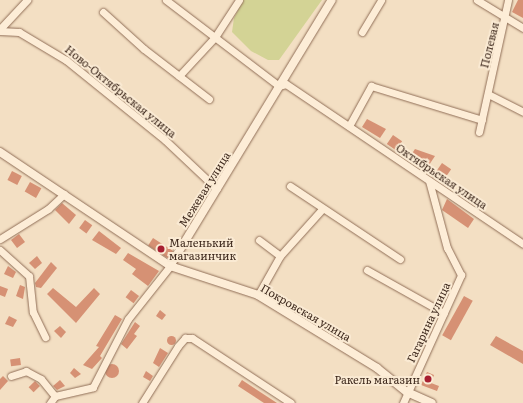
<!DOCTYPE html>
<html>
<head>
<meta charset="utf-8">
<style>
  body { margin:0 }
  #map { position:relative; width:523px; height:403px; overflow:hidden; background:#f3dfc3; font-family:Literata,serif }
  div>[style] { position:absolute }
  .green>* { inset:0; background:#d3d395 }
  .building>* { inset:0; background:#d69174; transform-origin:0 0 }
  .round { border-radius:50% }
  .roads { filter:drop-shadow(0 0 1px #906e57) drop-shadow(0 0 1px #906e57) }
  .minor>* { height:7px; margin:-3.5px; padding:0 3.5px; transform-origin:3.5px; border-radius:3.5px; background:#fdedd7 }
  .tertiary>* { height:8px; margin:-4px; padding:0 4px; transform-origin:4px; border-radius:4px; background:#fdedd7 }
  .dots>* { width:11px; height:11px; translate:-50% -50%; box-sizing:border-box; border:2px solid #faead3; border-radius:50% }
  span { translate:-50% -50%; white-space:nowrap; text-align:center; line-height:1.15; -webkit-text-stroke:4px #faead3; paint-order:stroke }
  .street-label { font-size:11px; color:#3e291d }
  .poi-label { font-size:11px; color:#3e291d }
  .left { translate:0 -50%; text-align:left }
  .right { translate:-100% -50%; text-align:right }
</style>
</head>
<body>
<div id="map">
  <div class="green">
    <i style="clip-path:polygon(243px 0,322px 0,279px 60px,268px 60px,251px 51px,232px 32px,234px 18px)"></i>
  </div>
  <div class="building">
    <i style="clip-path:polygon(518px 0,523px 0,523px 18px,512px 12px)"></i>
    <i style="clip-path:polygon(367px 119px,386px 129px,380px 138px,362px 127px)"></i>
    <i style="left:393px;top:135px;width:11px;height:11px;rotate:34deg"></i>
    <i style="clip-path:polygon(415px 149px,435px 156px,427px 168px,409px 158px)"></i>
    <i style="left:442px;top:163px;width:11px;height:14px;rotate:34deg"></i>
    <i style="left:12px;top:171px;width:11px;height:10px;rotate:27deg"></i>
    <i style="left:30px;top:182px;width:13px;height:11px;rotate:29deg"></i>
    <i style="clip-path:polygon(447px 199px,474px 219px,468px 228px,442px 210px)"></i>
    <i style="clip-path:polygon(62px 203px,76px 215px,69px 224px,55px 210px)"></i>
    <i style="left:85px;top:220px;width:9px;height:10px;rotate:36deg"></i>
    <i style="clip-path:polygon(99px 231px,121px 248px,116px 254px,92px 240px)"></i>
    <i style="left:19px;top:234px;width:10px;height:10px;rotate:53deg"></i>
    <i style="left:153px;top:238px;width:24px;height:9px;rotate:33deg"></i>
    <i style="clip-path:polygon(128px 253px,159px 271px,148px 286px,132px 274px,136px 269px,123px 260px)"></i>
    <i style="clip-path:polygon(37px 256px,42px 263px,35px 269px,29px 263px)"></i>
    <i style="clip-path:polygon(51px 262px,57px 268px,41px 288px,36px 287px,35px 283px)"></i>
    <i style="clip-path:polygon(8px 266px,16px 272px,13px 278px,4px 274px)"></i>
    <i style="clip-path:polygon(20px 285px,25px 287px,23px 299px,16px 296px)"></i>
    <i style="clip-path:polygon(0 286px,8px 289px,5px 297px,0 295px)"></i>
    <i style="clip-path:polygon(53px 288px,76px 307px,94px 288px,100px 294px,76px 323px,47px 294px)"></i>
    <i style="left:131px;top:290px;width:10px;height:9px;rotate:37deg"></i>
    <i style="left:464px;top:296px;width:10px;height:45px;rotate:29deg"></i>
    <i style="clip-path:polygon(160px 310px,166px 315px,162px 320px,156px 316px)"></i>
    <i style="clip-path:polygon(115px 315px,122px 319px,100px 356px,102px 358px,92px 369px,83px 365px,99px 347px,96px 346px)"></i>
    <i style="clip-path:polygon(9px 316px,17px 320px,13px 327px,5px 324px)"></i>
    <i style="clip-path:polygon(135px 322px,140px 326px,134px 334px,137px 336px,127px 349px,121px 344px)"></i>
    <i style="clip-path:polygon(60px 326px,66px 332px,61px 338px,54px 331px)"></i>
    <i class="round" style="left:166.5px;top:335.5px;width:9px;height:9px"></i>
    <i style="clip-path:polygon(496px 336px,523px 351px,523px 364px,490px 345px)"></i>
    <i style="clip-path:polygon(160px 348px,168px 353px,159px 367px,153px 363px)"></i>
    <i style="left:20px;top:358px;width:7px;height:10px;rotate:82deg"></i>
    <i class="round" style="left:105px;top:364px;width:14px;height:14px"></i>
    <i style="clip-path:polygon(74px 368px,81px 374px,75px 378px,70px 373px)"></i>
    <i style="clip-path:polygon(146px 371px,153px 376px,150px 381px,143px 377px)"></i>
    <i style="clip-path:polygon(427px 372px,434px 375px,431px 383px,439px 386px,437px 391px,421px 385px)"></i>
    <i style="clip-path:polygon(3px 376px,8px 381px,0 390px,0 379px)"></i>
    <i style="clip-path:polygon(60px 380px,65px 386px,57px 390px,53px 386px)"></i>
    <i style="clip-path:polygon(242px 380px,277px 403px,264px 403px,238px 386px)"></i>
    <i style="left:35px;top:381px;width:7px;height:9px;rotate:45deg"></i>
  </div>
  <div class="roads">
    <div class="minor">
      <i style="left:166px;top:0;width:142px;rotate:37.3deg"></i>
      <i style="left:279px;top:86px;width:7px;rotate:-16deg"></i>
      <i style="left:286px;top:84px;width:286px;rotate:34deg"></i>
      <i style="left:477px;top:0;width:54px;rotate:31.3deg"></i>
      <i style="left:103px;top:12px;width:55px;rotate:42.1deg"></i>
      <i style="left:144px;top:49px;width:82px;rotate:37.6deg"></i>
      <i style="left:0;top:29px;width:40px;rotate:-47deg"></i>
      <i style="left:0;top:31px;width:19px;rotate:3deg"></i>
      <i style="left:19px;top:32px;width:55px;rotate:30.8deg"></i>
      <i style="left:66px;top:60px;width:127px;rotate:38.9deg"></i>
      <i style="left:165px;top:140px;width:71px;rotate:43.3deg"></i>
      <i style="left:362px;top:32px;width:37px;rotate:-59deg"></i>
      <i style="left:179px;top:76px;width:53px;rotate:-47.3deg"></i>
      <i style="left:215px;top:37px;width:44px;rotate:-57deg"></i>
      <i style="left:488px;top:94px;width:39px;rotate:27deg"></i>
      <i style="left:349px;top:126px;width:46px;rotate:-61.2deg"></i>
      <i style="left:371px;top:86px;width:116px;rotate:17deg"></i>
      <i style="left:479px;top:132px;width:135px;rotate:-77.6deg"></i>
      <i style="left:290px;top:186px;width:132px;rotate:33.6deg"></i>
      <i style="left:0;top:239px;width:57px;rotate:-32deg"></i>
      <i style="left:48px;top:209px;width:22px;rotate:-43deg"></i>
      <i style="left:259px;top:240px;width:26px;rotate:37deg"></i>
      <i style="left:0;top:250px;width:39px;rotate:42deg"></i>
      <i style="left:29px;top:276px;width:36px;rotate:84deg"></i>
      <i style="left:33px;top:312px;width:28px;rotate:64deg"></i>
      <i style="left:367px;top:270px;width:88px;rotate:29.2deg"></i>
      <i style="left:258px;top:295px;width:45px;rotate:-60.6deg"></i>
      <i style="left:280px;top:256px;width:64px;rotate:-48.1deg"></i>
      <i style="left:11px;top:376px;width:16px;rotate:-18deg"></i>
      <i style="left:26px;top:371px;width:17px;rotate:28deg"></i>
      <i style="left:41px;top:379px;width:22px;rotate:51deg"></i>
      <i style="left:50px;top:403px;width:9px;rotate:-54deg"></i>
      <i style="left:55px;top:396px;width:39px;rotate:-13deg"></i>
      <i style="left:93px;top:387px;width:76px;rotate:-62.8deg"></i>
      <i style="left:128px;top:319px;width:68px;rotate:-51.6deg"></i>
      <i style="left:142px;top:403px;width:67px;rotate:-57.7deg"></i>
      <i style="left:178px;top:346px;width:11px;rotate:-49deg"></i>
      <i style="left:185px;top:338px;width:7px"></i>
      <i style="left:192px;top:338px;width:118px;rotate:33.3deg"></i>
      <i style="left:403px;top:403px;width:141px;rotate:-65.6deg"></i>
      <i style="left:461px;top:275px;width:30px;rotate:-117deg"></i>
      <i style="left:447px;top:248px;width:69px;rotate:-105deg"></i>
    </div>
    <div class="tertiary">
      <i style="left:0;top:152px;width:205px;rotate:33.8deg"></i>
      <i style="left:170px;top:266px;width:93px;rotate:18.2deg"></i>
      <i style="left:258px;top:295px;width:140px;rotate:31.5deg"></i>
      <i style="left:377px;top:368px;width:38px;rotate:39deg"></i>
      <i style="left:407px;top:392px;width:27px;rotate:24deg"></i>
      <i style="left:170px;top:266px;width:311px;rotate:-58.7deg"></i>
    </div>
  </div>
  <div class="dots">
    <i style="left:161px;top:249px;background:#a71f31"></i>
    <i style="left:428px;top:379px;background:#a71f31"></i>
  </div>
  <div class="street-label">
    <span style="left:489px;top:45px;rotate:-76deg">Полевая</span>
    <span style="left:121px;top:91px;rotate:39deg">Ново-Октябрьская улица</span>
    <span style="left:442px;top:176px;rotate:34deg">Октябрьская улица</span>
    <span style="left:204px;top:189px;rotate:-58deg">Межевая улица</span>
    <span style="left:306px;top:312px;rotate:30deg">Покровская улица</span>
    <span style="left:428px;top:322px;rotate:-65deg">Гагарина улица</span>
  </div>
  <div class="poi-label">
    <span class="left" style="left:169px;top:249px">Маленький<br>магазинчик</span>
    <span class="right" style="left:420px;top:379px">Ракель магазин</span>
  </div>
</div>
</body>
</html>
